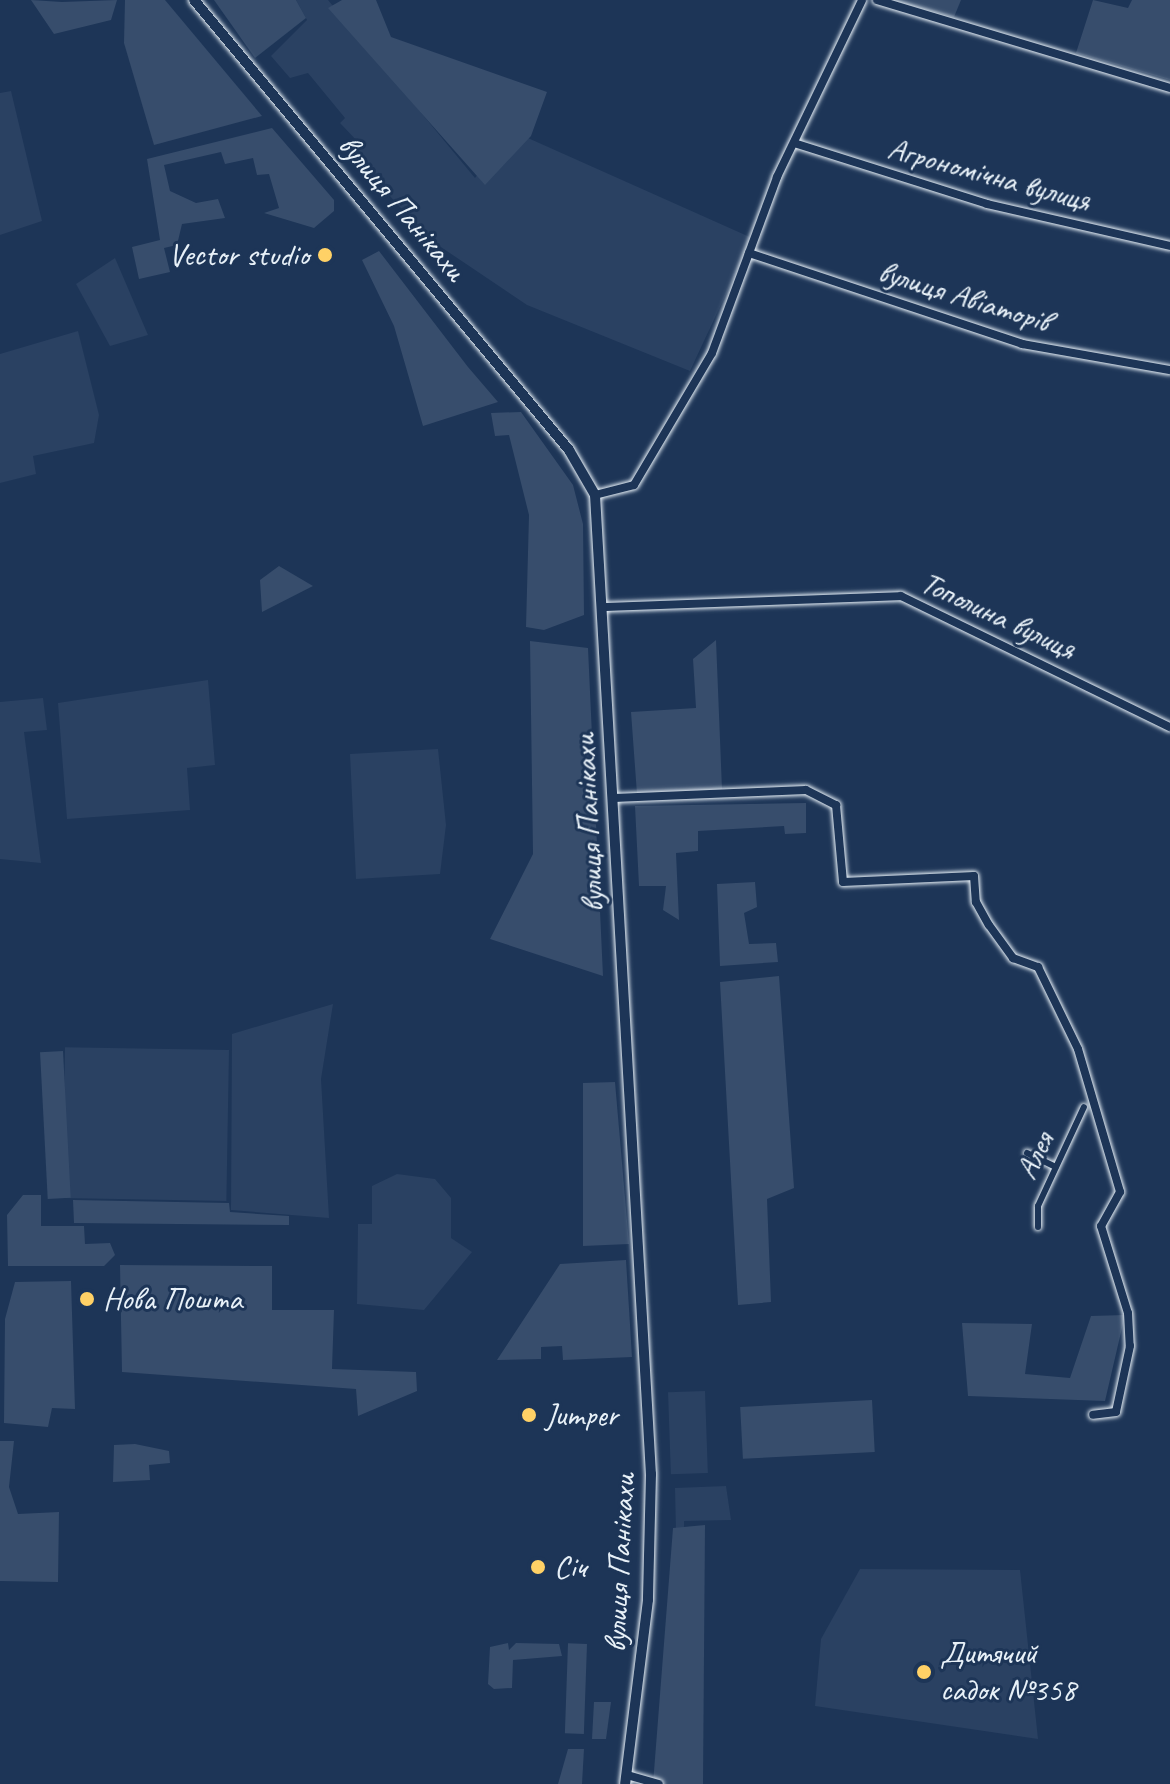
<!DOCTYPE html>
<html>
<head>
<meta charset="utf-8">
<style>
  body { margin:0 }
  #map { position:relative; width:1170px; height:1784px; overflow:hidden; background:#1d3557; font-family:Caveat,sans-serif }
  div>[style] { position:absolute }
  .built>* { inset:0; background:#2a4162; transform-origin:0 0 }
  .green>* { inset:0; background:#374d6c; transform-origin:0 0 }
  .roads { filter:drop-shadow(0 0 2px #e8f1f8) drop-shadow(0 0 2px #e8f1f8) }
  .pedestrian>* { height:6px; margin:-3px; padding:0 3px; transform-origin:3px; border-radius:3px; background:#1d3557 }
  .minor>* { height:8px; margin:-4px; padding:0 4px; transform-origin:4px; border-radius:4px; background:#1d3557 }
  .tertiary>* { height:10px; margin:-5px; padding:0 5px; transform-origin:5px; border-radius:5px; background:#1d3557 }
  .dots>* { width:22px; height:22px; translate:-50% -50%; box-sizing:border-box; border:4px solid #1d3557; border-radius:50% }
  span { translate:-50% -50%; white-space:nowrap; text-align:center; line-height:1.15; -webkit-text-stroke:6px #1d3557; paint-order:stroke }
  .street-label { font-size:32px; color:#e8f1f8 }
  .poi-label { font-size:32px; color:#e8f1f8 }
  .right { translate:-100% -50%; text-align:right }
  .left { translate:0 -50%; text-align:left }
</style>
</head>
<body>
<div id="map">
  <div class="built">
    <i style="clip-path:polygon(296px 0,328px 0,475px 178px,510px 130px,752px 238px,690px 371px,527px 305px,429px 239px,349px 151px,358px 142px,340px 123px,345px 118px,308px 73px,290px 78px,271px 56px,307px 20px)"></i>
    <i style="clip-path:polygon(11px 91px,42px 221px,0 235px,0 93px)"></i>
    <i style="clip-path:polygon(115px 258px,148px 335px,110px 346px,76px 284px)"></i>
    <i style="clip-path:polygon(78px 331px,99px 415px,94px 443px,33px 456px,36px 474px,0 483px,0 354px)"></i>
    <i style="clip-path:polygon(208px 680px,215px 765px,187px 768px,190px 810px,67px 819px,58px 703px)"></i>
    <i style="clip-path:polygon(43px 698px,47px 730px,24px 732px,41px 863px,0 859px,0 702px)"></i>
    <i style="clip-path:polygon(438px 749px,446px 825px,440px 874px,356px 879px,350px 754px)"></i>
    <i style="clip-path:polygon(333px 1004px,321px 1079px,329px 1218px,231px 1210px,232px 1034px)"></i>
    <i style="left:229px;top:1050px;width:151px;height:164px;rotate:91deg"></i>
    <i style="clip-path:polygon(397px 1174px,435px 1179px,451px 1198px,451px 1238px,472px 1252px,424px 1310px,357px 1304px,358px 1224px,372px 1224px,372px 1186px)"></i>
    <i style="left:705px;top:1391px;width:82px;height:37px;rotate:88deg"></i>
    <i style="clip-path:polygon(726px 1486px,731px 1520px,684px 1521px,684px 1533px,676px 1533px,675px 1488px)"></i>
    <i style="clip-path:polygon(860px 1569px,1020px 1570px,1038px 1739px,815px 1706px,821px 1639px)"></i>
  </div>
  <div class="green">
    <i style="clip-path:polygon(31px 0,62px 2px,117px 0,111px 20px,54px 34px)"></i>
    <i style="clip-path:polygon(125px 0,165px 0,262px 116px,154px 145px,124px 43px)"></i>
    <i style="clip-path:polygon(214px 0,296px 0,306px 18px,255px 58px)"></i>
    <i style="clip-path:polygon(342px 0,376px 0,391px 37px,547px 92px,531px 136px,485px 185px,328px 8px)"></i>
    <i style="clip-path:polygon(891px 0,961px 0,954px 17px)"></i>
    <i style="clip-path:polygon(1093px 0,1128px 8px,1132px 0,1170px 0,1170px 80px,1076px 53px)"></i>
    <i style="clip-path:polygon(272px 128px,334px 200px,334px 211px,314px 228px,264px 213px,279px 208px,269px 174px,257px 175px,253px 158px,225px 164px,221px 152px,164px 165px,170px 191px,196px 203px,218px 199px,225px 218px,182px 224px,177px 245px,164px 248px,170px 272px,139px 279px,132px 247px,160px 240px,147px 159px)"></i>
    <i style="clip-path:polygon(379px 251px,468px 367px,498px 402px,423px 426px,394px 326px,362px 260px)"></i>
    <i style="clip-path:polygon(521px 412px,573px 485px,583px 524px,584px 615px,544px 630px,526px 627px,529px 515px,509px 435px,495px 436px,491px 413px)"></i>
    <i style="clip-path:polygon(279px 566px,313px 586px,262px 612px,260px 580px)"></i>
    <i style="clip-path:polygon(716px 640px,722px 789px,637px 794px,631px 712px,696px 708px,693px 659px)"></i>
    <i style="clip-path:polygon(530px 641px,588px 648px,603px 976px,490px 939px,533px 854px)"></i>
    <i style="clip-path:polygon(806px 803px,806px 833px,785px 834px,784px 826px,698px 831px,698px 851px,676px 853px,679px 920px,663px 910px,666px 886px,639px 886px,635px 806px)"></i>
    <i style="clip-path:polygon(755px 882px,757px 907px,744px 913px,749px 944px,776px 943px,778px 962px,720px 966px,717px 884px)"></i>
    <i style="clip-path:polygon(779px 976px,794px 1188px,767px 1199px,771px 1302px,738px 1305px,720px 982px)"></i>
    <i style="left:63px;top:1051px;width:147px;height:23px;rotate:87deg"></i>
    <i style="clip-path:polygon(615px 1082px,629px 1244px,583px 1246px,583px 1083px)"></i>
    <i style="clip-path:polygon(23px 1195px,41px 1195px,41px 1226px,84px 1226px,85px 1244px,110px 1243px,115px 1255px,104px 1266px,8px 1266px,7px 1215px)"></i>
    <i style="clip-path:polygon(73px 1200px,229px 1203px,230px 1212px,289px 1216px,289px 1225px,74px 1223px)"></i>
    <i style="clip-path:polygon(626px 1260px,632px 1357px,563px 1360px,562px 1346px,541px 1347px,541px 1359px,497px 1360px,560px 1264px)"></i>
    <i style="clip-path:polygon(120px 1265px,272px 1266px,272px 1310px,334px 1310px,332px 1369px,416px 1372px,417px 1391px,358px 1416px,356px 1389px,122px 1372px)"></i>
    <i style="clip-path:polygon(71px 1281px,75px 1409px,52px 1408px,48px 1427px,4px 1423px,5px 1319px,15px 1282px)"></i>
    <i style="clip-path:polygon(1125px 1315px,1105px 1401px,968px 1396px,962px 1323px,1032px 1324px,1025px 1374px,1070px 1378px,1091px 1316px)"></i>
    <i style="left:872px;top:1400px;width:52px;height:132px;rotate:87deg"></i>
    <i style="clip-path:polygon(0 1441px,14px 1441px,9px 1487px,18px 1514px,59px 1512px,58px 1582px,0 1581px)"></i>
    <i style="clip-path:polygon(135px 1444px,169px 1451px,170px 1463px,149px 1465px,150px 1480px,113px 1482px,114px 1445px)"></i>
    <i style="clip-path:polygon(705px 1525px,703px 1784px,653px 1784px,673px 1528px)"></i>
    <i style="clip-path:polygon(508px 1643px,509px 1650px,516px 1643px,559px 1644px,562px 1656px,513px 1660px,512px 1688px,494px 1689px,488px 1684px,490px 1647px)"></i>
    <i style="left:587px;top:1644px;width:90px;height:19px;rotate:92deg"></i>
    <i style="clip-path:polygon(594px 1702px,611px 1702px,606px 1739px,592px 1739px)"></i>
    <i style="clip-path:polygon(568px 1749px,584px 1749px,582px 1784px,558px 1784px)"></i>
  </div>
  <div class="roads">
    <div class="pedestrian">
      <i style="left:1027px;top:1153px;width:32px;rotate:26deg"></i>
      <i style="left:1038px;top:1227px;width:21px;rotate:-90deg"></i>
      <i style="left:1038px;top:1206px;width:109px;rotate:-65.1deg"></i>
    </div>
    <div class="minor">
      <i style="left:877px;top:0;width:306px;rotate:16.7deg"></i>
      <i style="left:797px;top:144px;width:199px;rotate:17.5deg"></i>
      <i style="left:987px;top:204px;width:188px;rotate:12.9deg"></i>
      <i style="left:749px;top:253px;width:288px;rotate:18.4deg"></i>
      <i style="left:1022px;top:344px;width:150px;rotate:10deg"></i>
      <i style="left:595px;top:495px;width:40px;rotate:-14.4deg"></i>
      <i style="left:634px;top:485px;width:153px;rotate:-59.4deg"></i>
      <i style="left:712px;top:353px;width:188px;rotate:-69.7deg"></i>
      <i style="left:777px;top:177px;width:196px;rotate:-64.3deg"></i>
      <i style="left:603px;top:607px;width:298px;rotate:-2.1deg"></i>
      <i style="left:901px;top:596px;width:299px;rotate:26deg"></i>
      <i style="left:614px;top:798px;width:192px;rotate:-2.4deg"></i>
      <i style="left:806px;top:790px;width:34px;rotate:27deg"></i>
      <i style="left:836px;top:805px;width:77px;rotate:84.8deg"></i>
      <i style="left:843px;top:882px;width:131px;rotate:-2.6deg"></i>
      <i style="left:974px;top:876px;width:26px;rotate:86deg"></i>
      <i style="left:976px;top:902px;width:26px;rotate:61deg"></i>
      <i style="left:989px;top:925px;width:41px;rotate:54deg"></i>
      <i style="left:1013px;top:958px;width:27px;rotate:20deg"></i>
      <i style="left:1038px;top:967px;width:91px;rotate:64deg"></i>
      <i style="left:1078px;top:1049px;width:149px;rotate:73.6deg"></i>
      <i style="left:1120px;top:1192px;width:39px;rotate:119deg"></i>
      <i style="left:1101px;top:1226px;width:91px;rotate:72.8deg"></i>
      <i style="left:1128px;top:1313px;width:33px;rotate:87deg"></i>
      <i style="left:1130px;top:1346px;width:67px;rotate:102deg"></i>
      <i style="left:1116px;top:1412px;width:23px;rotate:173deg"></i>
      <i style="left:627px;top:1775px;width:33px;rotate:16deg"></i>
    </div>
    <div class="tertiary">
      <i style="left:194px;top:0;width:586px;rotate:50.19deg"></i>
      <i style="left:569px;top:450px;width:52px;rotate:60deg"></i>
      <i style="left:595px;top:495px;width:981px;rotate:86.73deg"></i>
      <i style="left:651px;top:1474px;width:126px;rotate:91.4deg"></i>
      <i style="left:648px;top:1600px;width:185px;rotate:97.1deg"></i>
    </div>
  </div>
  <div class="dots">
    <i style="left:325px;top:255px;background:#ffd166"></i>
    <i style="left:87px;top:1299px;background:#ffd166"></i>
    <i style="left:529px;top:1415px;background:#ffd166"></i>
    <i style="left:538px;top:1567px;background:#ffd166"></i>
    <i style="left:924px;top:1672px;background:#ffd166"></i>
  </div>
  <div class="street-label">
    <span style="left:989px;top:175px;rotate:15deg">Агрономічна вулиця</span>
    <span style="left:402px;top:208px;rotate:50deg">вулиця Панікахи</span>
    <span style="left:964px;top:297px;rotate:17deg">вулиця Авіаторів</span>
    <span style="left:998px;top:616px;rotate:25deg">Тополина вулиця</span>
    <span style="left:589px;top:823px;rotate:-93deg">вулиця Панікахи</span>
    <span style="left:1035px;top:1156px;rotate:-65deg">Алея</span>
    <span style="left:620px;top:1563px;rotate:-87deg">вулиця Панікахи</span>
  </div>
  <div class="poi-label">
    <span class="right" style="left:309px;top:255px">Vector studio</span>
    <span class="left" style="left:103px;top:1299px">Нова Пошта</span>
    <span class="left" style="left:545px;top:1415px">Jumper</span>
    <span class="left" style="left:554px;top:1567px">Січ</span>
    <span class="left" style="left:940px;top:1672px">Дитячий<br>садок №358</span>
  </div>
</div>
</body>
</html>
